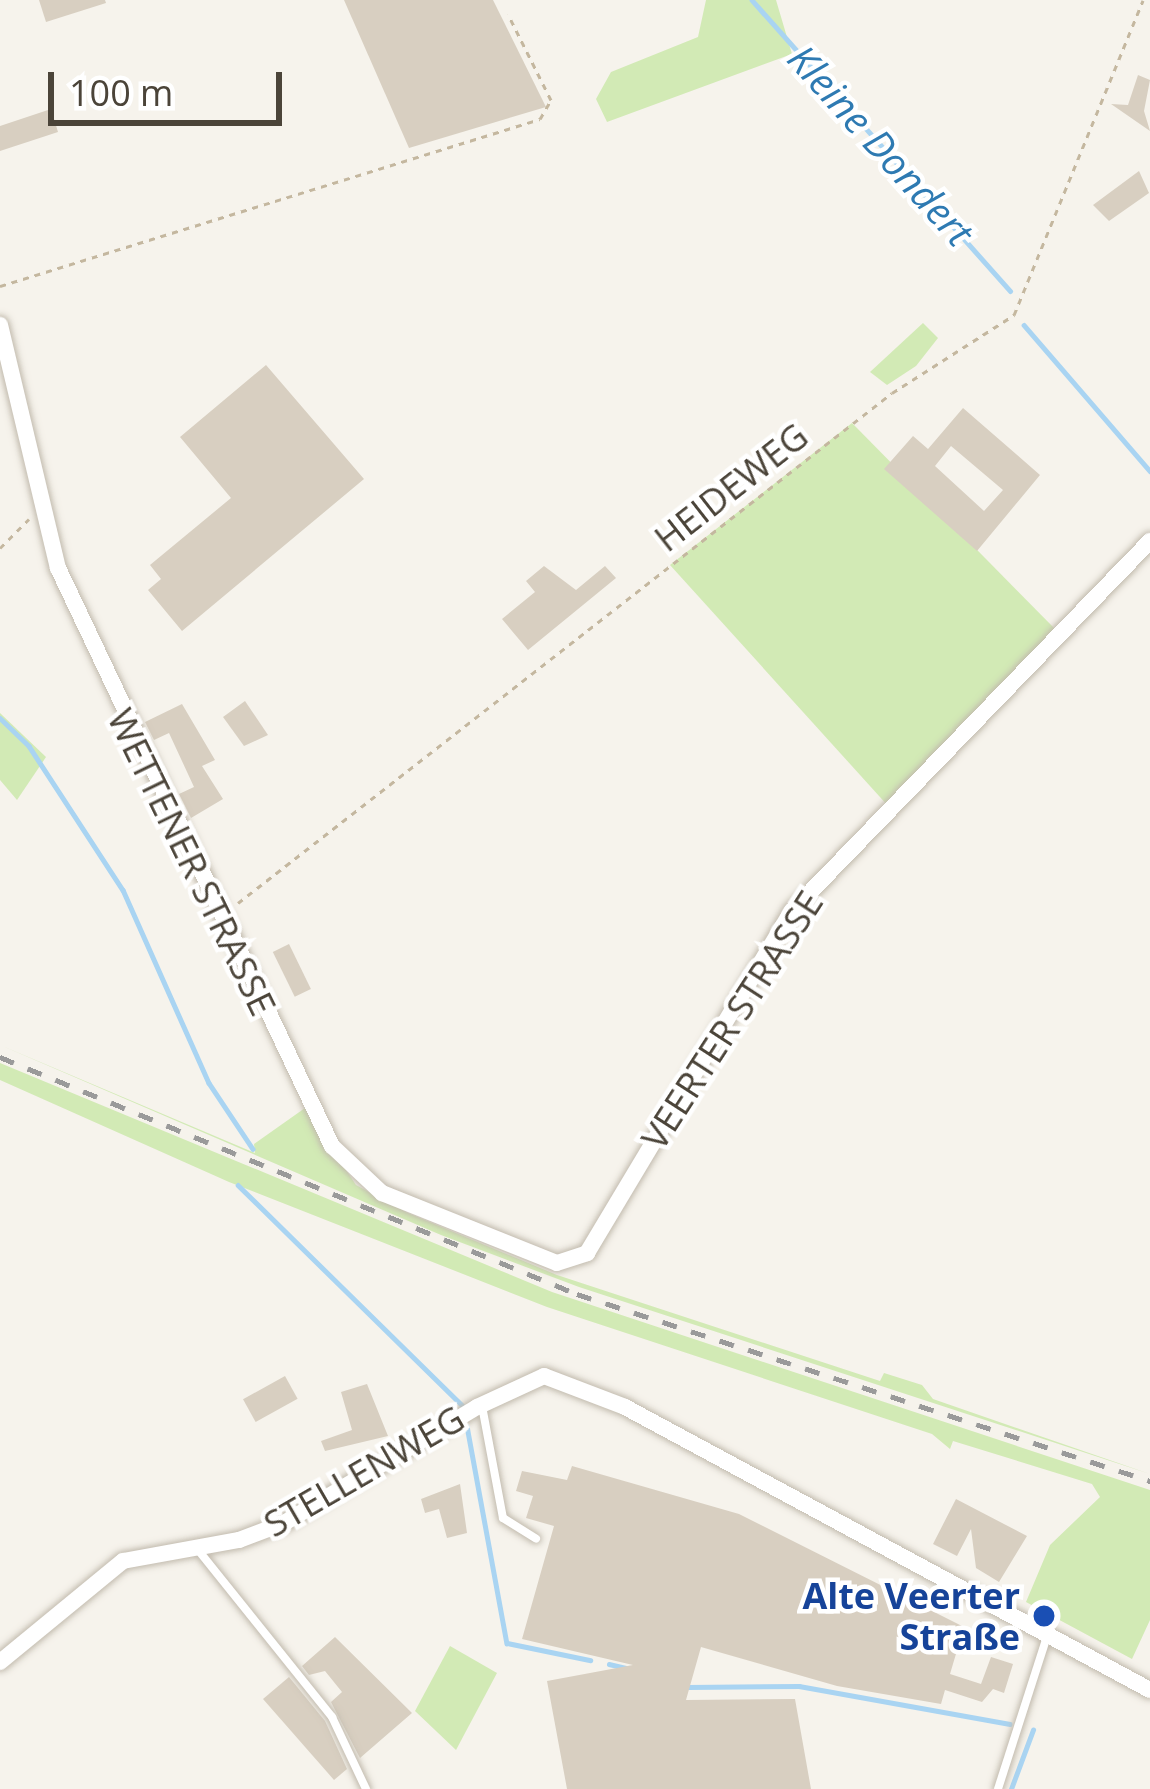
<!DOCTYPE html>
<html>
<head>
<meta charset="utf-8">
<style>
  body { margin:0 }
  #map { position:relative; width:1150px; height:1789px; overflow:hidden; background:#f6f3ec; font-family:"Open Sans",sans-serif }
  div>[style] { position:absolute }
  .green>* { inset:0; background:#d2eab5 }
  .stream>* { height:4.5px; margin:-2.25px; padding:0 2.25px; transform-origin:2.25px; border-radius:2.25px; background:#a9d4f2 }
  .building>* { inset:0; background:#d8cfc1; transform-origin:0 0 }
  .path>* { height:3px; margin-top:-1.5px; transform-origin:0; background:repeating-linear-gradient(90deg,#c4b79f 0 6px,transparent 0 12px) }
  .roads { filter:drop-shadow(0 0 3px #c2bbae) drop-shadow(0 0 3px #c2bbae) }
  .service>* { height:8px; margin:-4px; padding:0 4px; transform-origin:4px; border-radius:4px; background:#fff }
  .minor>* { height:16px; margin:-8px; padding:0 8px; transform-origin:8px; border-radius:8px; background:#fff }
  .rail>* { height:4.5px; margin-top:-2.25px; transform-origin:0; background:repeating-linear-gradient(90deg,#9a9a9a 0 15px,transparent 0 30px) }
  .dots>* { width:33px; height:33px; translate:-50% -50%; box-sizing:border-box; border:6px solid #fff; border-radius:50% }
  span { translate:-50% -50%; white-space:nowrap; text-align:center; line-height:1.15; -webkit-text-stroke:9px #fff; paint-order:stroke }
  .street-label { font-size:36px; color:#4b4439 }
  .transit-label { font-size:36px; color:#164399; font-weight:700 }
  .right { translate:-100% -50%; text-align:right }
  .water-label { font-size:39px; color:#2e7ab2; font-style:italic }
  .scale { position:absolute; left:48px; top:72px; width:234px; height:54px; box-sizing:border-box; border:6px solid #4b4439; border-top:0; padding-left:15px; font-size:36px; line-height:42px; white-space:nowrap; color:#4b4439; -webkit-text-stroke:9px #fff; paint-order:stroke }
</style>
</head>
<body>
<div id="map">
  <div class="green">
    <i style="clip-path:polygon(706px 0,776px 0,792px 54px,607px 122px,596px 99px,611px 72px,698px 37px)"></i>
    <i style="clip-path:polygon(923px 323px,938px 338px,916px 366px,887px 385px,870px 372px)"></i>
    <i style="clip-path:polygon(852px 423px,1059px 633px,889px 807px,670px 565px)"></i>
    <i style="clip-path:polygon(0 713px,46px 757px,17px 800px,0 780px)"></i>
    <i style="clip-path:polygon(0 1045px,255px 1153px,254px 1144px,305px 1108px,356px 1185px,408px 1213px,557px 1275px,880px 1381px,884px 1373px,922px 1385px,933px 1399px,1150px 1474px,579px 1287px,441px 1235px)"></i>
    <i style="clip-path:polygon(0 1063px,552px 1292px,1150px 1490px,1150px 1620px,1132px 1659px,1026px 1602px,1050px 1545px,1100px 1497px,1092px 1484px,953px 1441px,950px 1449px,932px 1434px,547px 1307px,229px 1182px,0 1080px)"></i>
    <i style="clip-path:polygon(450px 1646px,497px 1673px,456px 1750px,415px 1711px)"></i>
  </div>
  <div class="stream">
    <i style="left:752px;top:0;width:389px;rotate:48.4deg"></i>
    <i style="left:1024px;top:325px;width:193px;rotate:49.2deg"></i>
    <i style="left:0;top:718px;width:40px;rotate:44deg"></i>
    <i style="left:29px;top:746px;width:172px;rotate:56.9deg"></i>
    <i style="left:123px;top:890px;width:211px;rotate:66deg"></i>
    <i style="left:209px;top:1083px;width:79px;rotate:56.3deg"></i>
    <i style="left:238px;top:1185px;width:315px;rotate:44.5deg"></i>
    <i style="left:467px;top:1426px;width:221px;rotate:79.6deg"></i>
    <i style="left:507px;top:1643px;width:85px;rotate:11.6deg"></i>
    <i style="left:609px;top:1664px;width:18px;rotate:13deg"></i>
    <i style="left:688px;top:1687px;width:111px;rotate:-0.5deg"></i>
    <i style="left:799px;top:1686px;width:214px;rotate:10.2deg"></i>
    <i style="left:1011px;top:1789px;width:63px;rotate:-69.6deg"></i>
  </div>
  <div class="building">
    <i style="clip-path:polygon(39px 0,105px 0,106px 3px,46px 22px)"></i>
    <i style="clip-path:polygon(344px 0,493px 0,546px 107px,409px 148px)"></i>
    <i style="clip-path:polygon(1138px 75px,1150px 80px,1144px 111px,1150px 131px,1111px 104px,1128px 105px)"></i>
    <i style="clip-path:polygon(51px 109px,58px 132px,0 151px,0 126px)"></i>
    <i style="clip-path:polygon(1139px 171px,1149px 193px,1109px 221px,1093px 205px)"></i>
    <i style="clip-path:polygon(266px 365px,364px 479px,182px 631px,148px 590px,161px 579px,150px 565px,231px 498px,180px 437px)"></i>
    <i style="clip-path:polygon(evenodd,963px 408px,1040px 475px,977px 551px,884px 469px,913px 436px,928px 449px,963px 408px,951px 446px,1003px 490px,984px 511px,935px 466px,951px 446px)"></i>
    <i style="clip-path:polygon(544px 566px,576px 590px,605px 566px,616px 578px,528px 650px,502px 619px,535px 592px,526px 581px)"></i>
    <i style="clip-path:polygon(245px 701px,268px 735px,244px 746px,223px 717px)"></i>
    <i style="clip-path:polygon(182px 704px,215px 760px,202px 766px,223px 799px,191px 818px,179px 794px,194px 787px,169px 733px,154px 740px,145px 722px)"></i>
    <i style="left:289px;top:944px;width:50px;height:18px;rotate:64deg"></i>
    <i style="left:285px;top:1376px;width:26px;height:48px;rotate:61deg"></i>
    <i style="clip-path:polygon(367px 1384px,388px 1436px,325px 1451px,321px 1441px,352px 1430px,341px 1392px)"></i>
    <i style="clip-path:polygon(572px 1466px,739px 1514px,964px 1627px,950px 1674px,981px 1684px,991px 1657px,1013px 1664px,1004px 1693px,993px 1689px,982px 1702px,945px 1690px,941px 1704px,837px 1686px,701px 1647px,686px 1700px,795px 1699px,811px 1789px,567px 1789px,547px 1681px,633px 1665px,522px 1639px,554px 1526px,526px 1518px,533px 1496px,516px 1491px,522px 1471px,567px 1480px)"></i>
    <i style="clip-path:polygon(460px 1484px,467px 1533px,447px 1538px,439px 1509px,425px 1513px,421px 1499px)"></i>
    <i style="clip-path:polygon(956px 1499px,1027px 1536px,999px 1582px,976px 1568px,971px 1529px,957px 1556px,933px 1544px)"></i>
    <i style="clip-path:polygon(335px 1637px,412px 1713px,360px 1758px,331px 1702px,342px 1692px,325px 1671px,309px 1675px,302px 1666px)"></i>
    <i style="clip-path:polygon(289px 1677px,325px 1721px,347px 1769px,334px 1780px,263px 1699px)"></i>
  </div>
  <div class="path">
    <i style="left:0;top:286px;width:565px;rotate:-17.18deg"></i>
    <i style="left:540px;top:119px;width:22px;rotate:-60deg"></i>
    <i style="left:551px;top:100px;width:96px;rotate:-116.6deg"></i>
    <i style="left:0;top:548px;width:41px;rotate:-45deg"></i>
    <i style="left:238px;top:903px;width:829px;rotate:-37.95deg"></i>
    <i style="left:892px;top:393px;width:145px;rotate:-32.6deg"></i>
    <i style="left:1014px;top:315px;width:340px;rotate:-67.7deg"></i>
  </div>
  <div class="roads">
    <div class="service">
      <i style="left:482px;top:1406px;width:114px;rotate:79.4deg"></i>
      <i style="left:503px;top:1518px;width:39px;rotate:32deg"></i>
      <i style="left:199px;top:1551px;width:213px;rotate:51.3deg"></i>
      <i style="left:332px;top:1717px;width:80px;rotate:64.7deg"></i>
      <i style="left:998px;top:1789px;width:161px;rotate:-72.2deg"></i>
    </div>
    <div class="minor">
      <i style="left:0;top:325px;width:250px;rotate:76.6deg"></i>
      <i style="left:58px;top:568px;width:640px;rotate:64.64deg"></i>
      <i style="left:332px;top:1146px;width:69px;rotate:43.2deg"></i>
      <i style="left:382px;top:1193px;width:188px;rotate:21.8deg"></i>
      <i style="left:557px;top:1263px;width:32px;rotate:-18deg"></i>
      <i style="left:587px;top:1253px;width:399px;rotate:-59.1deg"></i>
      <i style="left:792px;top:911px;width:515px;rotate:-45.94deg"></i>
      <i style="left:0;top:1662px;width:159px;rotate:-39.4deg"></i>
      <i style="left:123px;top:1561px;width:118px;rotate:-10.3deg"></i>
      <i style="left:239px;top:1540px;width:48px;rotate:-20.7deg"></i>
      <i style="left:284px;top:1523px;width:225px;rotate:-31deg"></i>
      <i style="left:477px;top:1407px;width:74px;rotate:-24.8deg"></i>
      <i style="left:544px;top:1376px;width:87px;rotate:20.9deg"></i>
      <i style="left:625px;top:1407px;width:596px;rotate:28.33deg"></i>
    </div>
  </div>
  <div class="rail">
    <i style="left:0;top:1057px;width:624px;rotate:22.33deg"></i>
    <i style="left:577px;top:1294px;width:603px;rotate:18.07deg"></i>
  </div>
  <div class="dots">
    <i style="left:1044px;top:1616px;background:#1a4fb4"></i>
  </div>
  <div class="street-label">
    <span style="left:731px;top:487px;rotate:-38deg">HEIDEWEG</span>
    <span style="left:192px;top:862px;rotate:64deg">WETTENER STRASSE</span>
    <span style="left:732px;top:1020px;rotate:-57deg">VEERTER STRASSE</span>
    <span style="left:364px;top:1471px;rotate:-30deg">STELLENWEG</span>
  </div>
  <div class="transit-label">
    <span class="right" style="left:1020px;top:1616px">Alte Veerter<br>Straße</span>
  </div>
  <div class="water-label">
    <span style="left:881px;top:145px;rotate:48deg">Kleine Dondert</span>
  </div>
  <div class="scale">100 m</div>
</div>
</body>
</html>
